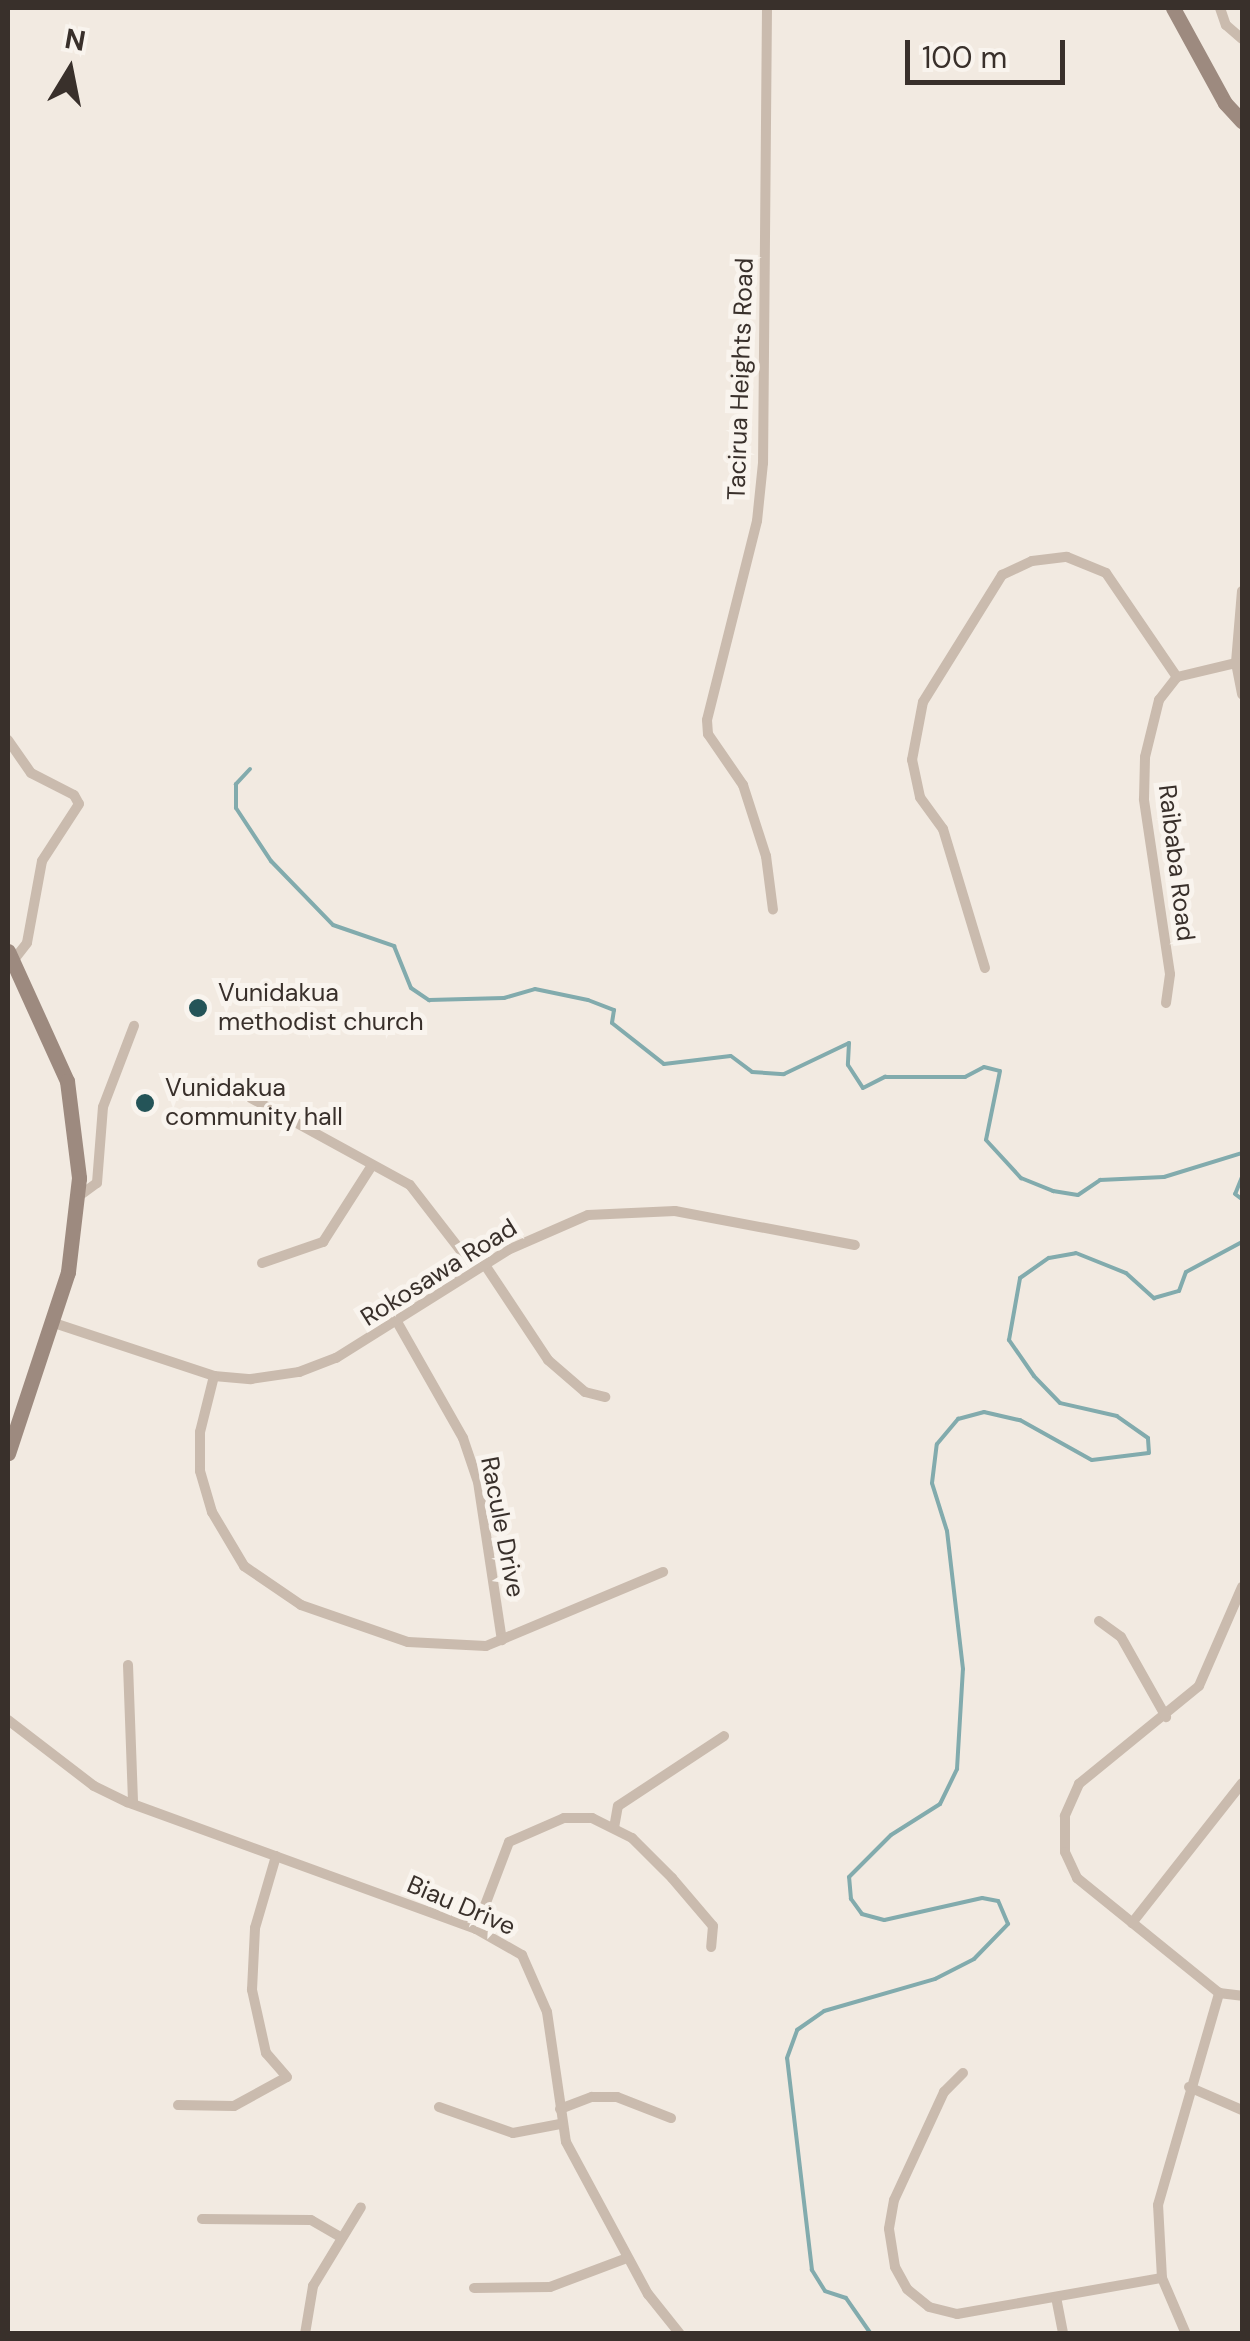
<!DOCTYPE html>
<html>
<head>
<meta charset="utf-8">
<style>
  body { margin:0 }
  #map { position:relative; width:1250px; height:2341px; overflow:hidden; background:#f2eae1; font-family:"DM Sans",sans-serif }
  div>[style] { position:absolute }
  .stream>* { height:4px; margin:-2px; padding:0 2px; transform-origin:2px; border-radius:2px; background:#82abad }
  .minor>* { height:10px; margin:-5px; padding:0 5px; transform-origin:5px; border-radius:5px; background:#cabbae }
  .secondary>* { height:15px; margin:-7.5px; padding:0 7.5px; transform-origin:7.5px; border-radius:7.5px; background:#9d8a7f }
  .dots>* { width:28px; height:28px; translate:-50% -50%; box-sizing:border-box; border:5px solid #f9f4ee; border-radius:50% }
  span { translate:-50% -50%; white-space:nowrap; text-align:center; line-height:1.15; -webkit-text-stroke:10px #f9f4ee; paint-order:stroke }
  .street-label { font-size:25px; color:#39302b }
  .poi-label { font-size:25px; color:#39302b }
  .left { translate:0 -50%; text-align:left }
  .frame { position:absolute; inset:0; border:10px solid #39302b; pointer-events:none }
  .north { position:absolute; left:20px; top:20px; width:100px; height:100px; -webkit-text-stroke:8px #f9f4ee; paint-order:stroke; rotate:10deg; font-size:28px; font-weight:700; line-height:40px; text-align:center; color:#39302b }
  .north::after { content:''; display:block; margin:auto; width:35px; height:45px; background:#39302b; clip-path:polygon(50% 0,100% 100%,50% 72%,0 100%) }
  .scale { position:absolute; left:905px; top:40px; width:160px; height:45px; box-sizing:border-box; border:5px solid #39302b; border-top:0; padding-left:12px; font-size:30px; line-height:35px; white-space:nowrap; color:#39302b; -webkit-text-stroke:8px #f9f4ee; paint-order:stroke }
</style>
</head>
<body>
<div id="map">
  <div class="stream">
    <i style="left:250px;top:769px;width:21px;rotate:133deg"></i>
    <i style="left:236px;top:784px;width:24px;rotate:90deg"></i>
    <i style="left:236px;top:808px;width:64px;rotate:56.6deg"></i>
    <i style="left:271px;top:861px;width:89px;rotate:45.9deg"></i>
    <i style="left:333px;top:925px;width:65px;rotate:19deg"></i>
    <i style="left:394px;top:946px;width:45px;rotate:68deg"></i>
    <i style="left:411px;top:988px;width:22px;rotate:34deg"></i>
    <i style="left:429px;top:1000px;width:75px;rotate:-1.5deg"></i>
    <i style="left:504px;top:998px;width:32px;rotate:-16deg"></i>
    <i style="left:535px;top:989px;width:54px;rotate:11.7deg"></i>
    <i style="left:588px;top:1000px;width:28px;rotate:21deg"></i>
    <i style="left:614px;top:1010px;width:13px;rotate:99deg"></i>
    <i style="left:612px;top:1023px;width:66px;rotate:38.3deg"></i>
    <i style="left:664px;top:1064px;width:67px;rotate:-6.8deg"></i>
    <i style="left:731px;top:1056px;width:26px;rotate:37deg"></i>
    <i style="left:752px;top:1072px;width:32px;rotate:4deg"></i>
    <i style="left:784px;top:1074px;width:72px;rotate:-25.5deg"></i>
    <i style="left:849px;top:1043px;width:22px;rotate:93deg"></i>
    <i style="left:848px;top:1065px;width:27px;rotate:57deg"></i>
    <i style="left:863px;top:1088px;width:25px;rotate:-27deg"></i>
    <i style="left:885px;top:1077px;width:80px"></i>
    <i style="left:965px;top:1077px;width:21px;rotate:-28deg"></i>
    <i style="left:984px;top:1067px;width:16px;rotate:14deg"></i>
    <i style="left:1000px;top:1071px;width:70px;rotate:101.5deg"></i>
    <i style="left:986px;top:1140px;width:52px;rotate:47.4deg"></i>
    <i style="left:1021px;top:1178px;width:35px;rotate:22deg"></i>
    <i style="left:1053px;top:1191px;width:25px;rotate:9deg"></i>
    <i style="left:1078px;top:1195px;width:27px;rotate:-34deg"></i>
    <i style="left:1100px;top:1180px;width:64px;rotate:-2.7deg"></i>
    <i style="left:1164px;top:1177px;width:82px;rotate:-17.1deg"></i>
    <i style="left:1242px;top:1177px;width:18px;rotate:112deg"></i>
    <i style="left:1235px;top:1194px;width:9px;rotate:36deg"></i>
    <i style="left:871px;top:2334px;width:44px;rotate:-124.8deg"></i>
    <i style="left:846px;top:2298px;width:22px;rotate:-162deg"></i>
    <i style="left:825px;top:2291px;width:25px;rotate:-122deg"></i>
    <i style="left:812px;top:2270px;width:213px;rotate:-96.7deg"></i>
    <i style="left:787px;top:2058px;width:30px;rotate:-70deg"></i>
    <i style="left:797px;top:2030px;width:33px;rotate:-35deg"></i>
    <i style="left:824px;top:2011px;width:116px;rotate:-16.1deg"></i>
    <i style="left:935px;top:1979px;width:44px;rotate:-27.1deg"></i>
    <i style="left:974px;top:1959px;width:49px;rotate:-45.8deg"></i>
    <i style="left:1008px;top:1924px;width:25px;rotate:-113deg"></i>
    <i style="left:998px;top:1901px;width:16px;rotate:-169deg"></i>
    <i style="left:982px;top:1898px;width:100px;rotate:167.3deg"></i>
    <i style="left:884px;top:1920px;width:23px;rotate:-165deg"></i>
    <i style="left:862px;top:1914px;width:19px;rotate:-126deg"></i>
    <i style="left:851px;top:1899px;width:22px;rotate:-95deg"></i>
    <i style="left:849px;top:1877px;width:59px;rotate:-45deg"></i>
    <i style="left:891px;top:1835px;width:58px;rotate:-32.3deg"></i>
    <i style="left:940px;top:1804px;width:39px;rotate:-64deg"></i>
    <i style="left:957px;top:1769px;width:100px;rotate:-86.6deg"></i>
    <i style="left:963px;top:1669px;width:139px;rotate:-96.6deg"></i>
    <i style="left:947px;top:1531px;width:50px;rotate:-107.4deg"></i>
    <i style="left:932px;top:1483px;width:39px;rotate:-83deg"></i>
    <i style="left:937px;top:1444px;width:33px;rotate:-50deg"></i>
    <i style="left:958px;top:1419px;width:27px;rotate:-15deg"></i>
    <i style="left:984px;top:1412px;width:37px;rotate:13deg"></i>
    <i style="left:1020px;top:1420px;width:82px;rotate:29.1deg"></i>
    <i style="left:1092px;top:1460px;width:57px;rotate:-7deg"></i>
    <i style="left:1149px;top:1453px;width:15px;rotate:-94deg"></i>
    <i style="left:1148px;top:1438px;width:38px;rotate:-145deg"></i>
    <i style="left:1117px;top:1416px;width:58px;rotate:-167.2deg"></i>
    <i style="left:1060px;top:1403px;width:37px;rotate:-134deg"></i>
    <i style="left:1034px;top:1376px;width:44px;rotate:-124.8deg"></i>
    <i style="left:1009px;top:1340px;width:63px;rotate:-79.9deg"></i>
    <i style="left:1020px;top:1278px;width:35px;rotate:-35deg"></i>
    <i style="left:1049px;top:1258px;width:27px;rotate:-10deg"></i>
    <i style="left:1076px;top:1253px;width:54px;rotate:21.8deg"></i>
    <i style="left:1126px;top:1273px;width:38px;rotate:42deg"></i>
    <i style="left:1154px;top:1298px;width:26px;rotate:-16deg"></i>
    <i style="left:1179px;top:1291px;width:20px;rotate:-70deg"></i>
    <i style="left:1186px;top:1272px;width:64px;rotate:-28.2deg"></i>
  </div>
  <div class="minor">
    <i style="left:767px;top:8px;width:455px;rotate:90.5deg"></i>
    <i style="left:763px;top:463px;width:58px;rotate:95.9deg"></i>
    <i style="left:757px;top:521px;width:205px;rotate:104.1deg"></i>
    <i style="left:707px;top:720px;width:14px;rotate:86deg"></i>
    <i style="left:708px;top:734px;width:62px;rotate:55.5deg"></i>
    <i style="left:743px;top:785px;width:75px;rotate:72.1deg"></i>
    <i style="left:766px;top:856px;width:54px;rotate:82.6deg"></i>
    <i style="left:1220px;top:8px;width:18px;rotate:71deg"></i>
    <i style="left:1226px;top:25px;width:21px;rotate:41deg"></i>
    <i style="left:1242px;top:591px;width:72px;rotate:94.8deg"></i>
    <i style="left:1236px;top:663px;width:32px;rotate:79deg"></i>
    <i style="left:8px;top:740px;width:40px;rotate:55.1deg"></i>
    <i style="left:31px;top:773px;width:48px;rotate:27.1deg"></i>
    <i style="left:74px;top:795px;width:10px;rotate:61deg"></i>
    <i style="left:79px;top:804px;width:68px;rotate:123deg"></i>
    <i style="left:42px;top:861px;width:83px;rotate:100.4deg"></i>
    <i style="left:27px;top:943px;width:23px;rotate:128deg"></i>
    <i style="left:985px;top:968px;width:145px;rotate:-106.8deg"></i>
    <i style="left:943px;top:829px;width:39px;rotate:-126deg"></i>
    <i style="left:920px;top:797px;width:38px;rotate:-102deg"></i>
    <i style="left:912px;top:760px;width:59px;rotate:-79.3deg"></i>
    <i style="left:923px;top:702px;width:150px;rotate:-58.1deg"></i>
    <i style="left:1002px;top:575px;width:33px;rotate:-25deg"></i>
    <i style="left:1032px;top:561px;width:35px;rotate:-7deg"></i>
    <i style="left:1067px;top:557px;width:42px;rotate:22.3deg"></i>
    <i style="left:1106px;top:573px;width:126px;rotate:55.7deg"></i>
    <i style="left:1166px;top:1003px;width:29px;rotate:-82deg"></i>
    <i style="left:1170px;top:974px;width:177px;rotate:-98.5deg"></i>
    <i style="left:1144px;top:799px;width:42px;rotate:-88.6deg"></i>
    <i style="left:1145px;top:757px;width:59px;rotate:-76.2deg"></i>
    <i style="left:1159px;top:700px;width:29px;rotate:-52deg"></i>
    <i style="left:1177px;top:677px;width:61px;rotate:-13.3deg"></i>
    <i style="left:251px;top:1098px;width:181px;rotate:28.7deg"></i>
    <i style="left:410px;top:1185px;width:106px;rotate:52.3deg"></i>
    <i style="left:79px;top:1196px;width:22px;rotate:-36deg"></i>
    <i style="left:97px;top:1183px;width:76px;rotate:-85.5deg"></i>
    <i style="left:103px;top:1107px;width:87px;rotate:-69.1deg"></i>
    <i style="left:262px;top:1263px;width:65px;rotate:-19deg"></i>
    <i style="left:323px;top:1242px;width:89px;rotate:-57.4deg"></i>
    <i style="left:485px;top:1265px;width:114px;rotate:56.4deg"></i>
    <i style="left:548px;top:1360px;width:49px;rotate:40.9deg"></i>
    <i style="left:585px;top:1392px;width:21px;rotate:14deg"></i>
    <i style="left:396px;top:1320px;width:136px;rotate:60.4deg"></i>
    <i style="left:463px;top:1438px;width:46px;rotate:71.2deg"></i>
    <i style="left:478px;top:1482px;width:160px;rotate:81.4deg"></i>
    <i style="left:51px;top:1322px;width:172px;rotate:18.3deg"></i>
    <i style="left:214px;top:1376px;width:37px;rotate:5deg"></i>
    <i style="left:251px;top:1379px;width:49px;rotate:-8.3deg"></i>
    <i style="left:299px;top:1372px;width:40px;rotate:-21deg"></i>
    <i style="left:336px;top:1358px;width:203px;rotate:-32.1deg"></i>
    <i style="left:508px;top:1250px;width:87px;rotate:-23.6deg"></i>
    <i style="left:588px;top:1215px;width:87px;rotate:-2.6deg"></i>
    <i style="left:675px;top:1211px;width:183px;rotate:10.7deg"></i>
    <i style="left:214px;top:1376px;width:58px;rotate:104deg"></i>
    <i style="left:200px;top:1432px;width:39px;rotate:90deg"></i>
    <i style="left:200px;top:1471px;width:43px;rotate:73.7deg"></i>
    <i style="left:212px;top:1512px;width:63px;rotate:59.3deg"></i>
    <i style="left:244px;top:1566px;width:69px;rotate:34.4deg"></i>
    <i style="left:301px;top:1605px;width:113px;rotate:19.1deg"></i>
    <i style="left:408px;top:1642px;width:78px;rotate:2.9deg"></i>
    <i style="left:486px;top:1646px;width:192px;rotate:-22.7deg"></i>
    <i style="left:1242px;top:1587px;width:108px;rotate:113.5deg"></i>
    <i style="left:1199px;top:1686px;width:155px;rotate:140.8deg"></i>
    <i style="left:1079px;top:1784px;width:35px;rotate:114deg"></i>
    <i style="left:1065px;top:1816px;width:36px;rotate:90deg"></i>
    <i style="left:1065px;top:1852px;width:29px;rotate:65deg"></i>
    <i style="left:1077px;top:1878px;width:183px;rotate:39deg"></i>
    <i style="left:1219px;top:1993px;width:23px;rotate:7deg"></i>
    <i style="left:1099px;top:1621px;width:27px;rotate:36deg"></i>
    <i style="left:1121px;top:1637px;width:92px;rotate:60.6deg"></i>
    <i style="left:128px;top:1665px;width:139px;rotate:87.9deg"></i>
    <i style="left:8px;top:1720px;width:108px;rotate:37.5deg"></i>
    <i style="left:94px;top:1786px;width:37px;rotate:26deg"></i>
    <i style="left:127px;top:1802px;width:371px;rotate:20deg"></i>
    <i style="left:476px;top:1929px;width:53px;rotate:29.5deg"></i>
    <i style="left:522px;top:1955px;width:62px;rotate:66.3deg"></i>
    <i style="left:547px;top:2012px;width:131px;rotate:81.7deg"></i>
    <i style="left:566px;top:2142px;width:173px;rotate:61.7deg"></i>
    <i style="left:648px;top:2294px;width:51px;rotate:51.3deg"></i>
    <i style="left:614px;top:1828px;width:22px;rotate:-80deg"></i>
    <i style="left:618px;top:1806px;width:127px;rotate:-33.4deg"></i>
    <i style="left:1132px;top:1923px;width:178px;rotate:-51.8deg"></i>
    <i style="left:476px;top:1929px;width:93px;rotate:-69.2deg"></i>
    <i style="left:509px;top:1842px;width:60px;rotate:-23.6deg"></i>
    <i style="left:564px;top:1818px;width:28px"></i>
    <i style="left:592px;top:1818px;width:45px;rotate:26.6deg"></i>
    <i style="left:632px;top:1838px;width:57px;rotate:45deg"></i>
    <i style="left:672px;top:1878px;width:63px;rotate:49.5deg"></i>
    <i style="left:713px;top:1926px;width:21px;rotate:95deg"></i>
    <i style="left:963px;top:2073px;width:27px;rotate:135deg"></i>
    <i style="left:944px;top:2092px;width:119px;rotate:114.8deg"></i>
    <i style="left:894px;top:2200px;width:29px;rotate:100deg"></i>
    <i style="left:889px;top:2229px;width:38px;rotate:81deg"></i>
    <i style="left:895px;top:2267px;width:25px;rotate:61deg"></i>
    <i style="left:907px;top:2289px;width:28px;rotate:39deg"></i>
    <i style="left:929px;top:2307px;width:29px;rotate:14deg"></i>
    <i style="left:957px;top:2314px;width:208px;rotate:-10deg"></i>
    <i style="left:1189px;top:2087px;width:58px;rotate:23.5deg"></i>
    <i style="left:178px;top:2105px;width:56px;rotate:1deg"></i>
    <i style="left:234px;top:2106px;width:60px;rotate:-28.7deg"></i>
    <i style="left:287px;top:2077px;width:32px;rotate:-131deg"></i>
    <i style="left:266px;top:2053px;width:65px;rotate:-102.5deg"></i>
    <i style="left:252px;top:1990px;width:62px;rotate:-87.2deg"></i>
    <i style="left:255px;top:1928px;width:75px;rotate:-73.7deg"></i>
    <i style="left:439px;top:2107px;width:78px;rotate:19.4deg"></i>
    <i style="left:513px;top:2133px;width:48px;rotate:-10.8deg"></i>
    <i style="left:560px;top:2109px;width:34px;rotate:-21deg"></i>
    <i style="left:592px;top:2097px;width:25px"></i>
    <i style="left:617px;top:2097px;width:58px;rotate:21.3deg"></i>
    <i style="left:202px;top:2219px;width:109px;rotate:0.5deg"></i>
    <i style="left:311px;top:2220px;width:34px;rotate:30deg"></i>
    <i style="left:474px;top:2288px;width:76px;rotate:-0.8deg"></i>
    <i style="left:550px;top:2287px;width:82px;rotate:-20.6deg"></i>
    <i style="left:1056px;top:2297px;width:38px;rotate:79deg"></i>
    <i style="left:305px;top:2334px;width:49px;rotate:-80.5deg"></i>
    <i style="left:313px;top:2286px;width:92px;rotate:-58.7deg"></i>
    <i style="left:1186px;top:2334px;width:61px;rotate:-113.2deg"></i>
    <i style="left:1162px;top:2278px;width:73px;rotate:-93.1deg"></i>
    <i style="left:1158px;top:2205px;width:221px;rotate:-73.9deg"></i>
  </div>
  <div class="secondary">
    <i style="left:1173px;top:8px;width:108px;rotate:61.3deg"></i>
    <i style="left:1225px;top:103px;width:25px;rotate:47deg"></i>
    <i style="left:8px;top:951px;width:143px;rotate:65.6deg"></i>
    <i style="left:67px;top:1081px;width:98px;rotate:82.9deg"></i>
    <i style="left:79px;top:1178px;width:95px;rotate:96.7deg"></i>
    <i style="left:68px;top:1272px;width:191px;rotate:108.3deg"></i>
  </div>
  <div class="dots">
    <i style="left:198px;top:1008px;background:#245458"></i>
    <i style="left:145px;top:1103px;background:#245458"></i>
  </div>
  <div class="street-label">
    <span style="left:741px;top:379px;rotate:-88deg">Tacirua Heights Road</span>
    <span style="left:1176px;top:863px;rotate:83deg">Raibaba Road</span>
    <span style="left:439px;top:1273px;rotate:-32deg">Rokosawa Road</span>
    <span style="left:502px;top:1527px;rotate:79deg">Racule Drive</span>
    <span style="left:461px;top:1906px;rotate:23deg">Biau Drive</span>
  </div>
  <div class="poi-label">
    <span class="left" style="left:218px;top:1008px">Vunidakua<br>methodist church</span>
    <span class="left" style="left:165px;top:1103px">Vunidakua<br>community hall</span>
  </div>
  <div class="frame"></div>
  <div class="north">N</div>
  <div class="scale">100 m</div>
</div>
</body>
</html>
